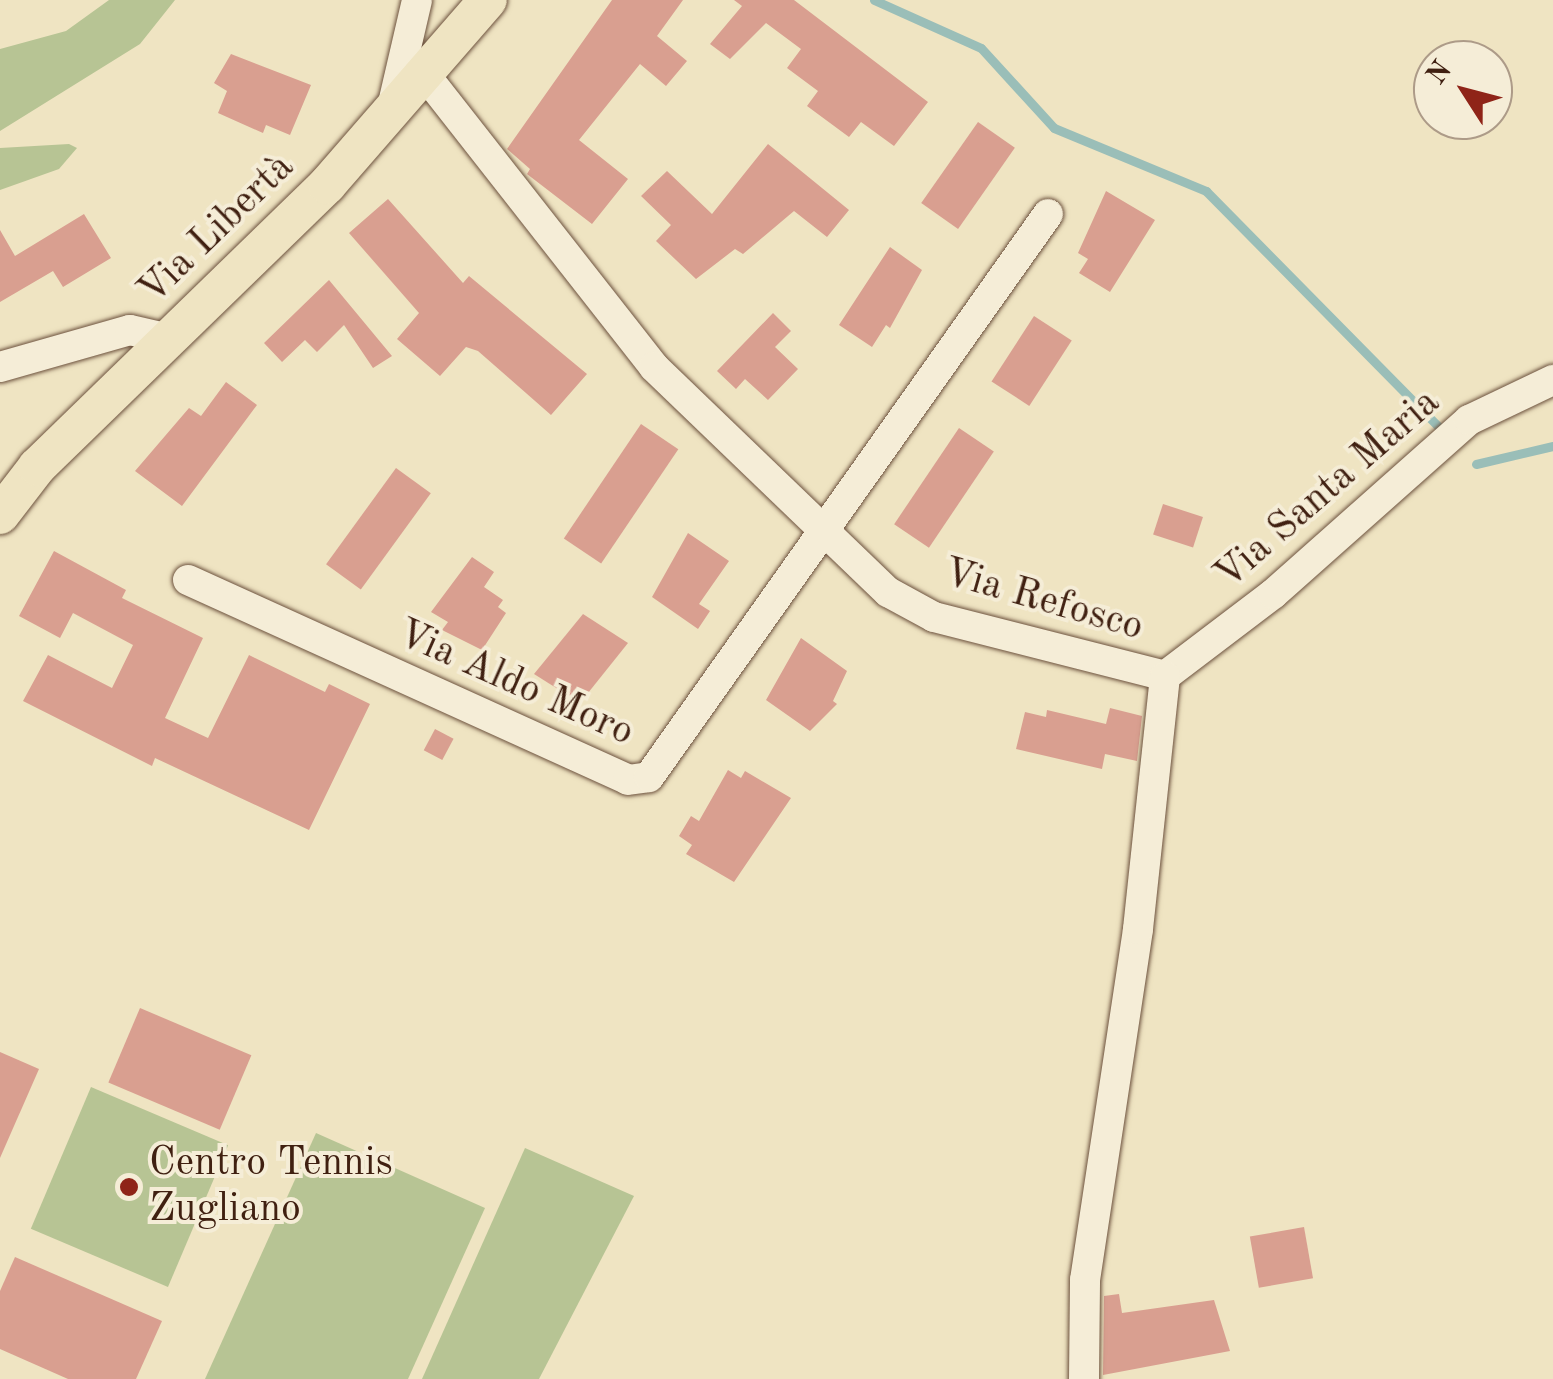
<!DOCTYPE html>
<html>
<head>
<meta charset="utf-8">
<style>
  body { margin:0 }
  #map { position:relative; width:1553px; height:1379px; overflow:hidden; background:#efe4c2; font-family:"Old Standard TT",serif }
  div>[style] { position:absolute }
  .green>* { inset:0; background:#b7c494; transform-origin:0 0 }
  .stream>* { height:9px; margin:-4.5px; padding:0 4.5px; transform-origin:4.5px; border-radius:4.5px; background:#9abeb8 }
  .building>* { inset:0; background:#d99f90; transform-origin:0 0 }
  .roads { filter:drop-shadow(0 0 2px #6c513d) drop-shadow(0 0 2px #6c513d) }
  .minor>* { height:30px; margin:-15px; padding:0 15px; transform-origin:15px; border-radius:15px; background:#f5edd7 }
  .major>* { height:38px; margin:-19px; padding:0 19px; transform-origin:19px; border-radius:19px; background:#efe4c2 }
  .dots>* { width:28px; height:28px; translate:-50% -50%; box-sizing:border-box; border:5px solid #f5edd7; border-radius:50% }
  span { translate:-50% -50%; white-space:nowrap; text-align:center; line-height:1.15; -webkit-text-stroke:8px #f5edd7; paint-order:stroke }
  .street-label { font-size:40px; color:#402011 }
  .poi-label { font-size:40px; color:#402011 }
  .left { translate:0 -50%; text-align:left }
  .north { position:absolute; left:1413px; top:40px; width:100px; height:100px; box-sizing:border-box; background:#f5edd7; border:2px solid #ad9b88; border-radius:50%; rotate:306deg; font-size:28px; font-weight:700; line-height:40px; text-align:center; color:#402011 }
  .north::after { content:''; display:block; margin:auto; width:35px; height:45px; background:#8f2418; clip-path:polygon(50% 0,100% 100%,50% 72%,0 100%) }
</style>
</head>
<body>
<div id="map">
  <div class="green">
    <i style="clip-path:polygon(109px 0,175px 0,140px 44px,0 131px,0 49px,66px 31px)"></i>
    <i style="clip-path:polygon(69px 144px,77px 148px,59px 169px,0 190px,0 148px)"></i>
    <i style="left:91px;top:1087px;width:149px;height:154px;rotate:23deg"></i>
    <i style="clip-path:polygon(316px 1133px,485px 1208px,408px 1379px,205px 1379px)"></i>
    <i style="clip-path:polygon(525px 1148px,634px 1196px,539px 1379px,422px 1379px)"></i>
  </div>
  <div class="stream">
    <i style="left:874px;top:0;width:117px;rotate:24.2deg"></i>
    <i style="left:981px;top:48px;width:108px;rotate:47.6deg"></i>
    <i style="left:1054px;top:128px;width:165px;rotate:22.5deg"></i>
    <i style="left:1206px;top:191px;width:337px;rotate:45.4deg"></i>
    <i style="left:1476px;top:464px;width:79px;rotate:-13.2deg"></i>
  </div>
  <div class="building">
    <i style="clip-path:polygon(612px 0,683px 0,657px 36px,687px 61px,666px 86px,640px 64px,579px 140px,628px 179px,592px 224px,527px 174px,530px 169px,507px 149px)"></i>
    <i style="clip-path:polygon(734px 0,794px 0,928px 102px,894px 146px,861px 122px,849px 137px,807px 106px,818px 91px,787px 68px,801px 49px,766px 23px,730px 59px,710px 44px,742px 6px)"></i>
    <i style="clip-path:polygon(231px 54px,311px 85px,290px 135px,266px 125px,263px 133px,218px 113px,227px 91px,214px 83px)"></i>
    <i style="left:978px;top:122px;width:45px;height:99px;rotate:35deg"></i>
    <i style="clip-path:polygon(768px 144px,849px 210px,827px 237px,794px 211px,743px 254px,735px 249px,696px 279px,656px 241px,671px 225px,641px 196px,667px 171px,712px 214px)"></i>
    <i style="clip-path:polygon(1106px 191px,1155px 220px,1110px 292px,1079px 273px,1088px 259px,1078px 253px)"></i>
    <i style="clip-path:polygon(388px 199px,463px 283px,469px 276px,587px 374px,551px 415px,478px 351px,466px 347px,440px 376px,397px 339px,419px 313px,349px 233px)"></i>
    <i style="clip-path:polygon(84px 214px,111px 258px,63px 287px,53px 271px,0 302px,0 230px,15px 256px)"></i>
    <i style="clip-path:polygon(890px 247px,922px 270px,890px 328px,886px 325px,872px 347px,839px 325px)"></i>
    <i style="clip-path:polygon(329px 280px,392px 356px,373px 368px,344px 325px,317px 352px,305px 340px,282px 362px,264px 343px)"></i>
    <i style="clip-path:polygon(773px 313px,791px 331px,775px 347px,798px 369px,768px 400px,745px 379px,736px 389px,717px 371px)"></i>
    <i style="left:1034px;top:316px;width:45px;height:78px;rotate:33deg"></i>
    <i style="clip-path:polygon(226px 382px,257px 405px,182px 506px,135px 471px,189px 408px,201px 416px)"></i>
    <i style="left:641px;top:424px;width:45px;height:138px;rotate:34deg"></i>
    <i style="left:959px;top:428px;width:42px;height:116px;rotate:34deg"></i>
    <i style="left:396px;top:468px;width:43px;height:119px;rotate:36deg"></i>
    <i style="left:1163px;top:504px;width:42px;height:32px;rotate:18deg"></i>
    <i style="clip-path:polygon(688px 533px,729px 561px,699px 604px,710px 611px,698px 629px,652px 597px)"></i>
    <i style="clip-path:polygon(54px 551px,126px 590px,122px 598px,203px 638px,165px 718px,208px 738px,249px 655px,325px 692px,329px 684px,370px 704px,309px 830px,155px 758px,152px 766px,23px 701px,48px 655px,112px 688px,133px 645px,73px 613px,60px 638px,19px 616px)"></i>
    <i style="clip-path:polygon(472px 557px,494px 572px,484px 587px,503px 600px,498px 607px,506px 613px,482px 650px,442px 630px,448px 622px,431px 612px)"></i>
    <i style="clip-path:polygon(583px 614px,628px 643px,580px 703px,534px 674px)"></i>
    <i style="clip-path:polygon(801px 638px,847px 671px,833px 701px,837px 704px,810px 731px,766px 700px)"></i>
    <i style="clip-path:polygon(1110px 708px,1142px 716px,1137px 761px,1105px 754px,1102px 769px,1016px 749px,1025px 712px,1046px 717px,1047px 710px,1106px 724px)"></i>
    <i style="left:435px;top:729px;width:21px;height:24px;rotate:28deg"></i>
    <i style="clip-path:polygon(728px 770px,741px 778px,745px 771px,791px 798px,734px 882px,686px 854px,692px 845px,679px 836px,691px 816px,699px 821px)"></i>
    <i style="left:140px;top:1008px;width:121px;height:81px;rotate:23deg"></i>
    <i style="clip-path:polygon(0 1052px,39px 1069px,0 1158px)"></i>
    <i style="left:1304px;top:1227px;width:52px;height:55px;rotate:80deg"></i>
    <i style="clip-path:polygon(15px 1257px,162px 1321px,136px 1379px,68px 1379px,0 1349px,0 1291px)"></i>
    <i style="clip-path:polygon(1119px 1294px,1122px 1313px,1214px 1300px,1230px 1351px,1103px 1375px,1104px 1296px)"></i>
  </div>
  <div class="roads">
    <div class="minor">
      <i style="left:426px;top:76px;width:370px;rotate:51.9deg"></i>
      <i style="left:654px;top:367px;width:325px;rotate:43.9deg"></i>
      <i style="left:888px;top:592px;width:52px;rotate:28.5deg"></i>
      <i style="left:934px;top:617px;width:238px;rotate:14.3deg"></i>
      <i style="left:391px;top:112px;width:115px;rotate:-76.9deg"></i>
      <i style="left:0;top:367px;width:135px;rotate:-15.9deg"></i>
      <i style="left:130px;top:330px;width:41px;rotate:12.7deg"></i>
      <i style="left:188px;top:580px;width:483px;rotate:24.4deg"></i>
      <i style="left:628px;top:780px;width:21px;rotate:-8deg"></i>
      <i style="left:649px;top:777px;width:690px;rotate:-54.67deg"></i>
      <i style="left:1165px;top:676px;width:136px;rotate:-37.2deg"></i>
      <i style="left:1273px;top:594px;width:262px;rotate:-41.6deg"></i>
      <i style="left:1469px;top:420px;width:93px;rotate:-25.5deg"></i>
      <i style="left:1084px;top:1379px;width:99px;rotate:-89.4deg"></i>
      <i style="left:1085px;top:1280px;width:355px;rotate:-81.4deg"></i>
      <i style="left:1138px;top:929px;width:254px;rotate:-83.9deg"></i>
    </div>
    <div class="major">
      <i style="left:0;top:515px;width:61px;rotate:-52.4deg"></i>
      <i style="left:37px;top:467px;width:405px;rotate:-44.2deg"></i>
      <i style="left:327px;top:185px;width:245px;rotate:-49deg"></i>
    </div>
  </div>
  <div class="dots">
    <i style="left:129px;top:1187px;background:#8f2418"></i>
  </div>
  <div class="street-label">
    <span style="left:217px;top:230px;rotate:-44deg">Via Libertà</span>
    <span style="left:1328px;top:490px;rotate:-41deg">Via Santa Maria</span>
    <span style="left:1043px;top:601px;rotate:16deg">Via Refosco</span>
    <span style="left:515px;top:684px;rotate:24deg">Via Aldo Moro</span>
  </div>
  <div class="poi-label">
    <span class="left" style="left:149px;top:1187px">Centro Tennis<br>Zugliano</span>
  </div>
  <div class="north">N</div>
</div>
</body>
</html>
